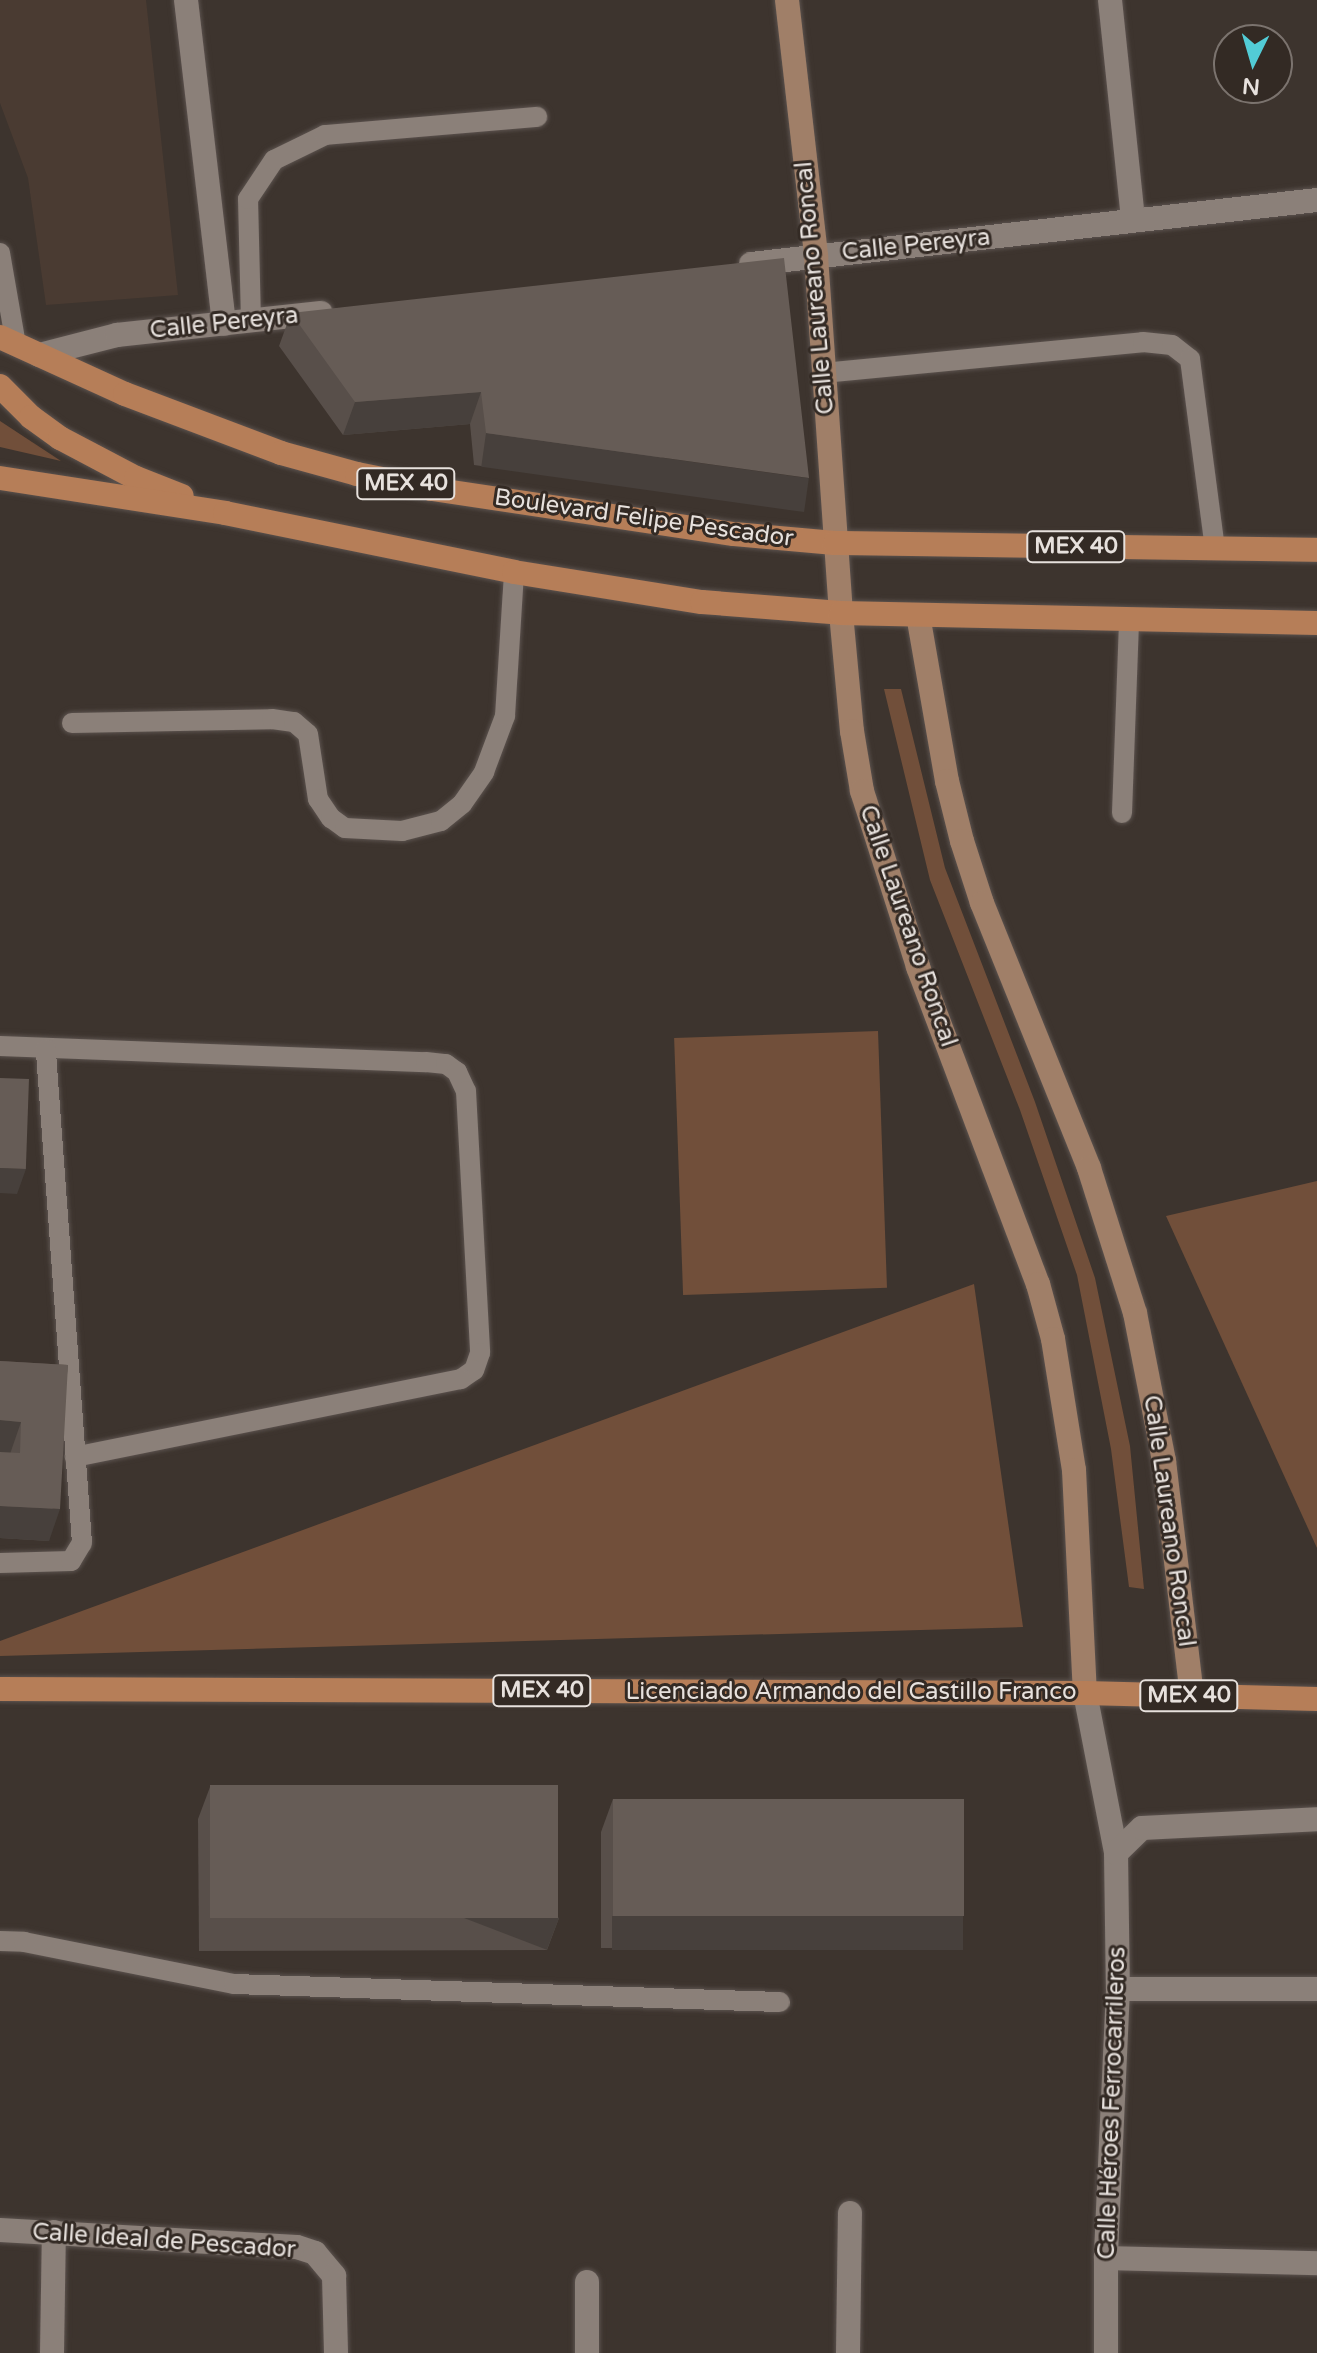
<!DOCTYPE html>
<html>
<head>
<meta charset="utf-8">
<style>
  body { margin:0 }
  #map { position:relative; width:1317px; height:2353px; overflow:hidden; background:#3d342e; font-family:"Varela Round",sans-serif }
  div>[style] { position:absolute }
  .built>* { inset:0; background:#4a3b32 }
  .green>* { inset:0; background:#714f3a; transform-origin:0 0 }
  .roads { filter:drop-shadow(0 0 2px #5b524e) drop-shadow(0 0 2px #5b524e) }
  .lane>* { height:20px; margin:-10px; padding:0 10px; transform-origin:10px; border-radius:10px; background:#8b8079 }
  .street>* { height:24px; margin:-12px; padding:0 12px; transform-origin:12px; border-radius:12px; background:#8b8079 }
  .secondary>* { height:24px; margin:-12px; padding:0 12px; transform-origin:12px; border-radius:12px; background:#a07f68 }
  .primary>* { height:24px; margin:-12px; padding:0 12px; transform-origin:12px; border-radius:12px; background:#b67e58 }
  .wall>* { inset:0; background:#584f4a }
  .shaded-wall>* { inset:0; background:#47403c; transform-origin:0 0 }
  .building>* { inset:0; background:#665c56; transform-origin:0 0 }
  span { translate:-50% -50%; white-space:nowrap; text-align:center; line-height:1.15; -webkit-text-stroke:6px #332a24; paint-order:stroke }
  .shield-label span { padding:2px 6px; background:#332a24; border:2px solid; border-radius:6px; -webkit-text-stroke-width:0 }
  .shield-label { font-size:22px; color:#e7e1dd; font-weight:700 }
  .street-label { font-size:24px; color:#e7e1dd }
  .north { position:absolute; left:1213px; top:24px; width:80px; height:80px; box-sizing:border-box; background:#332a24; border:2px solid #7b736e; border-radius:50%; rotate:185deg; font-size:22px; font-weight:700; line-height:32px; text-align:center; color:#e7e1dd }
  .north::after { content:''; display:block; margin:auto; width:28px; height:36px; background:#52ccd6; clip-path:polygon(50% 0,100% 100%,50% 72%,0 100%) }
</style>
</head>
<body>
<div id="map">
  <div class="built">
    <i style="clip-path:polygon(0 0,146px 0,178px 295px,46px 305px,28px 178px,0 103px)"></i>
  </div>
  <div class="green">
    <i style="clip-path:polygon(0 421px,61px 461px,0 447px)"></i>
    <i style="clip-path:polygon(884px 689px,901px 689px,945px 868px,1035px 1102px,1095px 1278px,1130px 1446px,1144px 1589px,1129px 1587px,1111px 1449px,1077px 1275px,1020px 1110px,930px 880px)"></i>
    <i style="left:878px;top:1031px;width:257px;height:204px;rotate:88deg"></i>
    <i style="clip-path:polygon(1317px 1181px,1317px 1548px,1166px 1216px)"></i>
    <i style="clip-path:polygon(974px 1284px,1023px 1627px,0 1656px,0 1641px)"></i>
  </div>
  <div class="roads">
    <div class="lane">
      <i style="left:0;top:253px;width:93px;rotate:80.1deg"></i>
      <i style="left:251px;top:321px;width:122px;rotate:-91.4deg"></i>
      <i style="left:248px;top:199px;width:47px;rotate:-56.3deg"></i>
      <i style="left:274px;top:160px;width:57px;rotate:-26.1deg"></i>
      <i style="left:325px;top:135px;width:213px;rotate:-4.9deg"></i>
      <i style="left:823px;top:373px;width:321px;rotate:-5.5deg"></i>
      <i style="left:1143px;top:342px;width:29px;rotate:6deg"></i>
      <i style="left:1172px;top:345px;width:23px;rotate:38deg"></i>
      <i style="left:1190px;top:359px;width:192px;rotate:82.5deg"></i>
      <i style="left:72px;top:723px;width:200px;rotate:-1.1deg"></i>
      <i style="left:272px;top:719px;width:22px;rotate:8deg"></i>
      <i style="left:294px;top:722px;width:18px;rotate:41deg"></i>
      <i style="left:308px;top:734px;width:66px;rotate:81.3deg"></i>
      <i style="left:318px;top:799px;width:23px;rotate:56deg"></i>
      <i style="left:331px;top:818px;width:17px;rotate:36deg"></i>
      <i style="left:345px;top:828px;width:57px;rotate:3deg"></i>
      <i style="left:402px;top:831px;width:40px;rotate:-14.4deg"></i>
      <i style="left:441px;top:821px;width:27px;rotate:-39deg"></i>
      <i style="left:462px;top:804px;width:39px;rotate:-55deg"></i>
      <i style="left:484px;top:772px;width:60px;rotate:-69.4deg"></i>
      <i style="left:505px;top:716px;width:144px;rotate:-86.4deg"></i>
      <i style="left:1122px;top:813px;width:194px;rotate:-87.9deg"></i>
      <i style="left:0;top:1046px;width:426px;rotate:2.2deg"></i>
      <i style="left:426px;top:1062px;width:20px;rotate:6deg"></i>
      <i style="left:446px;top:1064px;width:14px;rotate:36deg"></i>
      <i style="left:457px;top:1072px;width:21px;rotate:65deg"></i>
      <i style="left:466px;top:1091px;width:262px;rotate:86.9deg"></i>
      <i style="left:480px;top:1353px;width:18px;rotate:109deg"></i>
      <i style="left:474px;top:1370px;width:16px;rotate:145deg"></i>
      <i style="left:461px;top:1379px;width:394px;rotate:168.6deg"></i>
      <i style="left:0;top:1563px;width:71px;rotate:-1.6deg"></i>
      <i style="left:71px;top:1561px;width:21px;rotate:-59deg"></i>
      <i style="left:82px;top:1543px;width:495px;rotate:-94.2deg"></i>
      <i style="left:0;top:1941px;width:24px;rotate:2deg"></i>
      <i style="left:24px;top:1942px;width:214px;rotate:11.3deg"></i>
      <i style="left:234px;top:1984px;width:546px;rotate:1.89deg"></i>
    </div>
    <div class="street">
      <i style="left:186px;top:0;width:326px;rotate:83.3deg"></i>
      <i style="left:1110px;top:0;width:221px;rotate:84deg"></i>
      <i style="left:751px;top:264px;width:570px;rotate:-6.45deg"></i>
      <i style="left:39px;top:355px;width:81px;rotate:-14.4deg"></i>
      <i style="left:117px;top:335px;width:205px;rotate:-6.2deg"></i>
      <i style="left:1085px;top:1693px;width:163px;rotate:79deg"></i>
      <i style="left:1116px;top:1853px;width:136px;rotate:89.2deg"></i>
      <i style="left:1118px;top:1989px;width:269px;rotate:92.6deg"></i>
      <i style="left:1106px;top:2258px;width:95px;rotate:90deg"></i>
      <i style="left:1116px;top:1853px;width:36px;rotate:-44deg"></i>
      <i style="left:1142px;top:1828px;width:175px;rotate:-2.9deg"></i>
      <i style="left:1118px;top:1989px;width:199px"></i>
      <i style="left:0;top:2230px;width:297px;rotate:3.3deg"></i>
      <i style="left:297px;top:2247px;width:19px;rotate:18deg"></i>
      <i style="left:315px;top:2253px;width:30px;rotate:50deg"></i>
      <i style="left:334px;top:2276px;width:77px;rotate:88.5deg"></i>
      <i style="left:1106px;top:2258px;width:211px;rotate:1.4deg"></i>
      <i style="left:52px;top:2353px;width:121px;rotate:-89.1deg"></i>
      <i style="left:587px;top:2353px;width:71px;rotate:-90deg"></i>
      <i style="left:848px;top:2353px;width:140px;rotate:-89.2deg"></i>
    </div>
    <div class="secondary">
      <i style="left:787px;top:0;width:258px;rotate:83.5deg"></i>
      <i style="left:816px;top:256px;width:358px;rotate:86deg"></i>
      <i style="left:841px;top:613px;width:119px;rotate:84.7deg"></i>
      <i style="left:852px;top:731px;width:61px;rotate:80.5deg"></i>
      <i style="left:862px;top:791px;width:185px;rotate:72.3deg"></i>
      <i style="left:918px;top:967px;width:339px;rotate:69.3deg"></i>
      <i style="left:1038px;top:1284px;width:57px;rotate:74.7deg"></i>
      <i style="left:1053px;top:1339px;width:133px;rotate:80.9deg"></i>
      <i style="left:1074px;top:1470px;width:223px;rotate:87.2deg"></i>
      <i style="left:918px;top:615px;width:169px;rotate:80.1deg"></i>
      <i style="left:947px;top:781px;width:62px;rotate:76deg"></i>
      <i style="left:962px;top:841px;width:65px;rotate:72.1deg"></i>
      <i style="left:982px;top:903px;width:286px;rotate:68deg"></i>
      <i style="left:1089px;top:1168px;width:152px;rotate:72.4deg"></i>
      <i style="left:1135px;top:1313px;width:151px;rotate:78.9deg"></i>
      <i style="left:1164px;top:1461px;width:237px;rotate:83.2deg"></i>
    </div>
    <div class="primary">
      <i style="left:0;top:337px;width:137px;rotate:24.5deg"></i>
      <i style="left:125px;top:394px;width:167px;rotate:20.7deg"></i>
      <i style="left:281px;top:453px;width:79px;rotate:15.4deg"></i>
      <i style="left:357px;top:474px;width:76px;rotate:11.3deg"></i>
      <i style="left:432px;top:489px;width:305px;rotate:8.5deg"></i>
      <i style="left:734px;top:534px;width:101px;rotate:5.1deg"></i>
      <i style="left:835px;top:543px;width:482px;rotate:0.8deg"></i>
      <i style="left:0;top:386px;width:44px;rotate:45deg"></i>
      <i style="left:31px;top:417px;width:36px;rotate:36deg"></i>
      <i style="left:60px;top:438px;width:86px;rotate:27.8deg"></i>
      <i style="left:136px;top:478px;width:49px;rotate:21.4deg"></i>
      <i style="left:0;top:478px;width:228px;rotate:8.8deg"></i>
      <i style="left:225px;top:513px;width:295px;rotate:11.5deg"></i>
      <i style="left:514px;top:572px;width:190px;rotate:9.1deg"></i>
      <i style="left:702px;top:602px;width:139px;rotate:4.5deg"></i>
      <i style="left:841px;top:613px;width:476px;rotate:1.2deg"></i>
      <i style="left:0;top:1689px;width:1085px;rotate:0.21deg"></i>
      <i style="left:1085px;top:1693px;width:232px;rotate:1.5deg"></i>
    </div>
  </div>
  <div class="wall">
    <i style="clip-path:polygon(291px 313px,797px 510px,474px 465px,470px 424px,343px 435px,279px 346px)"></i>
    <i style="clip-path:polygon(0 1361px,68px 1365px,49px 1541px,0 1538px)"></i>
    <i style="clip-path:polygon(210px 1787px,559px 1918px,547px 1950px,199px 1951px,198px 1819px)"></i>
    <i style="clip-path:polygon(613px 1799px,951px 1950px,601px 1948px,601px 1832px)"></i>
  </div>
  <div class="shaded-wall">
    <i style="clip-path:polygon(481px 392px,470px 424px,343px 435px,355px 402px)"></i>
    <i style="left:486px;top:433px;width:326px;height:34px;rotate:8deg"></i>
    <i style="clip-path:polygon(0 1168px,26px 1169px,17px 1194px,0 1193px)"></i>
    <i style="clip-path:polygon(0 1420px,21px 1422px,10px 1454px,0 1453px)"></i>
    <i style="clip-path:polygon(0 1506px,60px 1509px,49px 1541px,0 1538px)"></i>
    <i style="left:612px;top:1916px;width:351px;height:34px"></i>
    <i style="left:559px;top:1918px;width:34px;height:349px;rotate:111deg"></i>
  </div>
  <div class="building">
    <i style="clip-path:polygon(784px 258px,809px 478px,486px 433px,481px 392px,355px 402px,291px 313px)"></i>
    <i style="left:0;top:1078px;width:29px;height:90px;rotate:2deg"></i>
    <i style="clip-path:polygon(0 1361px,68px 1365px,60px 1509px,0 1506px,0 1452px,20px 1453px,21px 1422px,0 1420px)"></i>
    <i style="left:558px;top:1785px;width:133px;height:348px;rotate:90deg"></i>
    <i style="left:613px;top:1799px;width:351px;height:117px"></i>
  </div>
  <div class="shield-label">
    <span style="left:406px;top:484px">MEX 40</span>
    <span style="left:1076px;top:547px">MEX 40</span>
    <span style="left:542px;top:1691px">MEX 40</span>
    <span style="left:1189px;top:1696px">MEX 40</span>
  </div>
  <div class="street-label">
    <span style="left:916px;top:245px;rotate:-6deg">Calle Pereyra</span>
    <span style="left:815px;top:288px;rotate:-95deg">Calle Laureano Roncal</span>
    <span style="left:224px;top:323px;rotate:-6deg">Calle Pereyra</span>
    <span style="left:644px;top:518px;rotate:8deg">Boulevard Felipe Pescador</span>
    <span style="left:908px;top:926px;rotate:71deg">Calle Laureano Roncal</span>
    <span style="left:1169px;top:1521px;rotate:82deg">Calle Laureano Roncal</span>
    <span style="left:851px;top:1692px">Licenciado Armando del Castillo Franco</span>
    <span style="left:1112px;top:2103px;rotate:-88deg">Calle Héroes Ferrocarrileros</span>
    <span style="left:164px;top:2241px;rotate:4deg">Calle Ideal de Pescador</span>
  </div>
  <div class="north">N</div>
</div>
</body>
</html>
